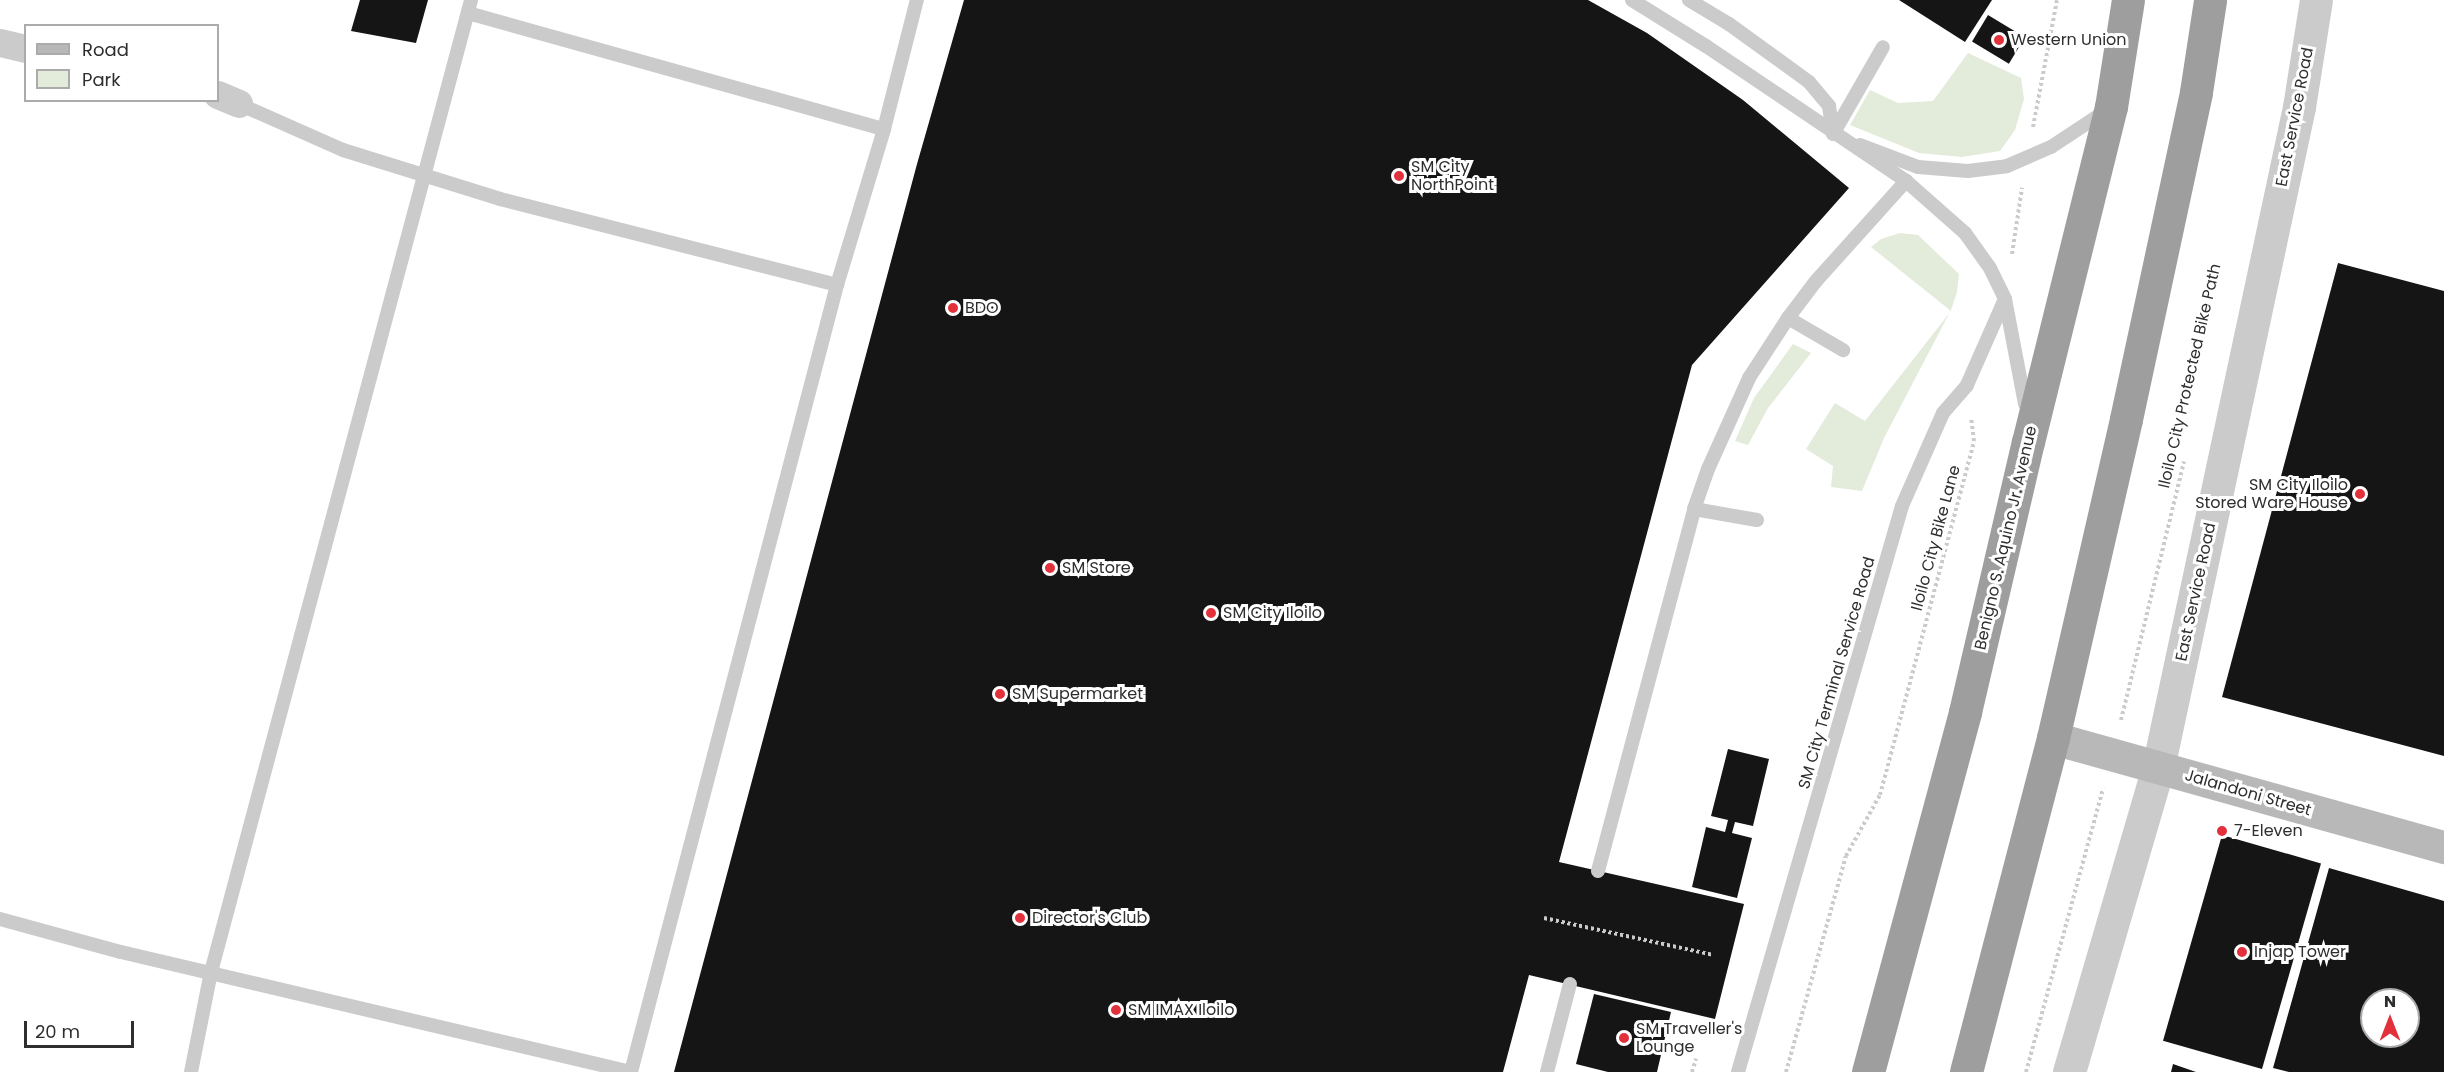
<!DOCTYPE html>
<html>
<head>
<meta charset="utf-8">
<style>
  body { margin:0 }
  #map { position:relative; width:2444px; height:1072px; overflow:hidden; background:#fff; font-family:Poppins,sans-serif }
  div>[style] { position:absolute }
  .green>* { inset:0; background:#e3ebdb }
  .building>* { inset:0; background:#151515; transform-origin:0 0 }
  .path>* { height:4px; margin-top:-2px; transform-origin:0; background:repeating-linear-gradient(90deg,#cbcbcb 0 3px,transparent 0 6px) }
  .service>* { height:14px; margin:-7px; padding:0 7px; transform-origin:7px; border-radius:7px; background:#cbcbcb }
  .minor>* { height:28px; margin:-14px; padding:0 14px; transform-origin:14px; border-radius:14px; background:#cbcbcb }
  .tertiary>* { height:33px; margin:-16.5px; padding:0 16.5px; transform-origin:16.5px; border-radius:16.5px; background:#cbcbcb }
  .secondary>* { height:33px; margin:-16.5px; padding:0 16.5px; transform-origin:16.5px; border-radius:16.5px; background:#b8b8b8 }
  .trunk>* { height:33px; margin:-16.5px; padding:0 16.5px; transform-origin:16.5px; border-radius:16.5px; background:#9e9e9e }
  .dots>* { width:16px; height:16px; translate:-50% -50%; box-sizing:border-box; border:3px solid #fff; border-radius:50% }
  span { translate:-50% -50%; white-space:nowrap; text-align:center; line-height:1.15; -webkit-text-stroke:6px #fff; paint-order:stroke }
  .poi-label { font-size:16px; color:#2e2e2e }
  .left { translate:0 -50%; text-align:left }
  .right { translate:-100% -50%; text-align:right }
  .street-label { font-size:16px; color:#2e2e2e }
  .legend { position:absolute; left:24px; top:24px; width:195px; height:78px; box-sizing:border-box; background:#fff; border:2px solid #ababab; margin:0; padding:8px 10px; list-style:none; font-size:18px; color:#2e2e2e }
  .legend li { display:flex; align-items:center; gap:12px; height:30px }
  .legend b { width:30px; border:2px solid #ababab }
  .north { position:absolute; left:2360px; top:988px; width:60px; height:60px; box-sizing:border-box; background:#fff; border:2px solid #ababab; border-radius:50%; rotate:0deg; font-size:16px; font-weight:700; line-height:24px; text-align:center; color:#2e2e2e }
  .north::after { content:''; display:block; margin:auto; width:21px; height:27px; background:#e3313b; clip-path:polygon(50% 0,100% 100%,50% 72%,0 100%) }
  .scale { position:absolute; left:24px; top:1021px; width:110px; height:27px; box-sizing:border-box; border:3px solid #2e2e2e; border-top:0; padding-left:8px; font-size:18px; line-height:21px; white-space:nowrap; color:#2e2e2e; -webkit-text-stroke:4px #fff; paint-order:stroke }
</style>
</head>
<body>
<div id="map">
  <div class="green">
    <i style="clip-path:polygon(1968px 53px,2021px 78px,2024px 99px,2015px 130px,2000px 151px,1962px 157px,1919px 153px,1850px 125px,1870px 90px,1898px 103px,1933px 101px)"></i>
    <i style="clip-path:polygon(1900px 233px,1918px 235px,1959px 274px,1957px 292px,1951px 310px,1884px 438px,1862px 491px,1831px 487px,1833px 466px,1806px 449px,1835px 403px,1865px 421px,1951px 311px,1871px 247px,1881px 239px)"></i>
    <i style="clip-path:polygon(1793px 344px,1811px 353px,1768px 408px,1748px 445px,1735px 441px,1754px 398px)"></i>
  </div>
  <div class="building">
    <i style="clip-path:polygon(360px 0,428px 0,416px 43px,351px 31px)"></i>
    <i style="clip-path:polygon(964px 0,1588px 0,1647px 33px,1743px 100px,1849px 188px,1692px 365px,1559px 862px,1744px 904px,1715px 1019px,1529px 975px,1503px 1072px,674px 1072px,917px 164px)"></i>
    <i style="clip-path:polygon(1899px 0,1992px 0,1965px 42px)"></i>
    <i style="left:1988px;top:15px;width:43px;height:31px;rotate:31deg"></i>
    <i style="clip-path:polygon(2338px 263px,2444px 291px,2444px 756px,2222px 697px)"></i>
    <i style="clip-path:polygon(1728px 749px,1769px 759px,1753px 826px,1735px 822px,1732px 833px,1752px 838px,1737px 898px,1692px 887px,1706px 827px,1725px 832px,1728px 820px,1711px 816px)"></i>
    <i style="left:2222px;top:835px;width:103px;height:214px;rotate:16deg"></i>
    <i style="clip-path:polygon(evenodd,2329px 868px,2444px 901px,2444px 1072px,2289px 1072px,2273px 1068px,2329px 868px,2372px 1000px,2408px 1000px,2408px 1036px,2372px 1036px,2372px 1000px)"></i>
    <i style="clip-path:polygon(1594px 994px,1671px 1012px,1657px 1072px,1608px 1072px,1576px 1064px)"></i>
    <i style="clip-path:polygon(2173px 1064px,2196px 1072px,2171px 1072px)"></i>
  </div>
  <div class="path">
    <i style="left:2033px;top:127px;width:129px;rotate:-79.3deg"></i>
    <i style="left:2012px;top:254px;width:67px;rotate:-81.4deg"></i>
    <i style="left:2121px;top:720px;width:266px;rotate:-76.3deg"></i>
    <i style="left:1544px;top:918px;width:173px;rotate:12.3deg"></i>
    <i style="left:1692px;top:1072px;width:14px;rotate:-73deg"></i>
    <i style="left:1786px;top:1072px;width:224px;rotate:-74.5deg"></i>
    <i style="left:1846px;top:856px;width:70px;rotate:-60.9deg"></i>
    <i style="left:1880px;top:795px;width:366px;rotate:-75.1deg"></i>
    <i style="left:1974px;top:441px;width:23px;rotate:-97deg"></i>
    <i style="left:2026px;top:1072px;width:294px;rotate:-74.8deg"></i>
  </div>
  <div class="service">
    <i style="left:1632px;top:0;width:87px;rotate:31.9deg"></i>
    <i style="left:1706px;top:46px;width:241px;rotate:34deg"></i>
    <i style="left:1906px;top:181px;width:79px;rotate:41.4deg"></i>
    <i style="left:1965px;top:233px;width:43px;rotate:54.5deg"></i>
    <i style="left:1990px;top:268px;width:34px;rotate:64deg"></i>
    <i style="left:2005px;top:299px;width:107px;rotate:79.2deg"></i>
    <i style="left:1689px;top:0;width:47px;rotate:31deg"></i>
    <i style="left:1729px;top:24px;width:99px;rotate:35.9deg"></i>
    <i style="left:1809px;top:82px;width:31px;rotate:50deg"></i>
    <i style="left:1829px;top:106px;width:28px;rotate:82deg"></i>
    <i style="left:468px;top:13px;width:432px;rotate:15.6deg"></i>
    <i style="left:239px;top:104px;width:114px;rotate:23.9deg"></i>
    <i style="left:343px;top:150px;width:164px;rotate:17.3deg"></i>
    <i style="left:500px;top:199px;width:348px;rotate:14.3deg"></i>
    <i style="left:1833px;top:134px;width:100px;rotate:-60.1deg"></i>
    <i style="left:1860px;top:145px;width:62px;rotate:20.8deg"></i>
    <i style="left:1918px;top:167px;width:50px;rotate:4.6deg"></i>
    <i style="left:1968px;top:171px;width:39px;rotate:-7deg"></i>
    <i style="left:2007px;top:166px;width:48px;rotate:-23.4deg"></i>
    <i style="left:2051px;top:147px;width:64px;rotate:-33.4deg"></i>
    <i style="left:1788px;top:318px;width:64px;rotate:30.2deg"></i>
    <i style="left:1694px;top:509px;width:64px;rotate:9.9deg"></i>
    <i style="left:1598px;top:871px;width:375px;rotate:-75.1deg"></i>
    <i style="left:1694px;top:509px;width:42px;rotate:-70.7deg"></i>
    <i style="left:1708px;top:469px;width:100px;rotate:-65.7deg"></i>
    <i style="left:1749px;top:378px;width:72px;rotate:-57deg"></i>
    <i style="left:1788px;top:318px;width:46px;rotate:-52.9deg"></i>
    <i style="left:1816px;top:281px;width:135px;rotate:-48deg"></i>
    <i style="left:0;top:919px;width:125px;rotate:15.3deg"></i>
    <i style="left:121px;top:952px;width:524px;rotate:13.24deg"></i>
    <i style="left:191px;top:1072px;width:102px;rotate:-78.7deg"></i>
    <i style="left:211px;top:972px;width:1006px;rotate:-75.02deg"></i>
    <i style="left:631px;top:1072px;width:814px;rotate:-75.33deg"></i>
    <i style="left:837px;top:285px;width:163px;rotate:-73.2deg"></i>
    <i style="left:884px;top:129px;width:133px;rotate:-75.7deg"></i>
    <i style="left:1547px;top:1072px;width:91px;rotate:-75.4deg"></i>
    <i style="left:1738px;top:1072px;width:589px;rotate:-73.84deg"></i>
    <i style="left:1902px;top:506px;width:102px;rotate:-66.2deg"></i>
    <i style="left:1943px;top:413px;width:37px;rotate:-49deg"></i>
    <i style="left:1967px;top:385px;width:94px;rotate:-66.2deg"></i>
  </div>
  <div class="minor">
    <i style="left:0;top:43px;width:27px;rotate:13deg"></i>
    <i style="left:218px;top:95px;width:23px;rotate:23deg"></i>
  </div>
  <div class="tertiary">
    <i style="left:2069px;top:1072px;width:317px;rotate:-73.7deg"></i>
    <i style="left:2158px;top:768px;width:676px;rotate:-77.96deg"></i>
    <i style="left:2299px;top:107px;width:108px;rotate:-81deg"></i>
  </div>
  <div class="secondary">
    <i style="left:2053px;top:738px;width:406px;rotate:15.6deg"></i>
  </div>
  <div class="trunk">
    <i style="left:1868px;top:1072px;width:373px;rotate:-74.9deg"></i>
    <i style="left:1965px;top:712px;width:277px;rotate:-76.9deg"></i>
    <i style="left:2028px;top:442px;width:345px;rotate:-76.1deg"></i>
    <i style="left:2111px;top:107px;width:108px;rotate:-81deg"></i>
    <i style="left:1966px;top:1072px;width:345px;rotate:-75.4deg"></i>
    <i style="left:2053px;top:738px;width:327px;rotate:-77.1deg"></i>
    <i style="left:2126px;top:419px;width:334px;rotate:-77.9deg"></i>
    <i style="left:2196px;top:92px;width:93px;rotate:-81.3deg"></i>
  </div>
  <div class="dots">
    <i style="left:1999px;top:40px;background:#e3313b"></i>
    <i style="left:1399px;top:176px;background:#e3313b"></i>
    <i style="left:953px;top:308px;background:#e3313b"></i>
    <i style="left:2360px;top:494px;background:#e3313b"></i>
    <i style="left:1050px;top:568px;background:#e3313b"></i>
    <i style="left:1211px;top:613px;background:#e3313b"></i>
    <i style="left:1000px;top:694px;background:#e3313b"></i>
    <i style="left:2222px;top:831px;background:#e3313b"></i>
    <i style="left:1020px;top:918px;background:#e3313b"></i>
    <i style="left:2242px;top:952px;background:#e3313b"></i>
    <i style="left:1116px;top:1010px;background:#e3313b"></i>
    <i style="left:1624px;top:1038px;background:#e3313b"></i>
  </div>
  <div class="poi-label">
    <span class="left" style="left:2011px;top:40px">Western Union</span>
    <span class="left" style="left:1411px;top:176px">SM City<br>NorthPoint</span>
    <span class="left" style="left:965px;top:308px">BDO</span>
    <span class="right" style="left:2348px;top:494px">SM City Iloilo<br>Stored Ware House</span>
    <span class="left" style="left:1062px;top:568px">SM Store</span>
    <span class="left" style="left:1223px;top:613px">SM City Iloilo</span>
    <span class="left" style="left:1012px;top:694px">SM Supermarket</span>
    <span class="left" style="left:2234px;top:831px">7-Eleven</span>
    <span class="left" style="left:1032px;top:918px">Director's Club</span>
    <span class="left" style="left:2254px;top:952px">Injap Tower</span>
    <span class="left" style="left:1128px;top:1010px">SM IMAX Iloilo</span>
    <span class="left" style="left:1636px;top:1038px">SM Traveller's<br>Lounge</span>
  </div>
  <div class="street-label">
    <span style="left:2295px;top:117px;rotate:-79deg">East Service Road</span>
    <span style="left:2190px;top:376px;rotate:-77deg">Iloilo City Protected Bike Path</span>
    <span style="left:1936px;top:538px;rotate:-75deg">Iloilo City Bike Lane</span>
    <span style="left:2006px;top:538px;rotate:-77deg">Benigno S. Aquino Jr. Avenue</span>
    <span style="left:2196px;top:592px;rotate:-78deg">East Service Road</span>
    <span style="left:1837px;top:673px;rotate:-74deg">SM City Terminal Service Road</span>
    <span style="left:2248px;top:793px;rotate:16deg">Jalandoni Street</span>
  </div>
  <ul class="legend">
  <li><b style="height:8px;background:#b8b8b8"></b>Road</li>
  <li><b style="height:16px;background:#e3ebdb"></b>Park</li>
  </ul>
  <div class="north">N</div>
  <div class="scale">20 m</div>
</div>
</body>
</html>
